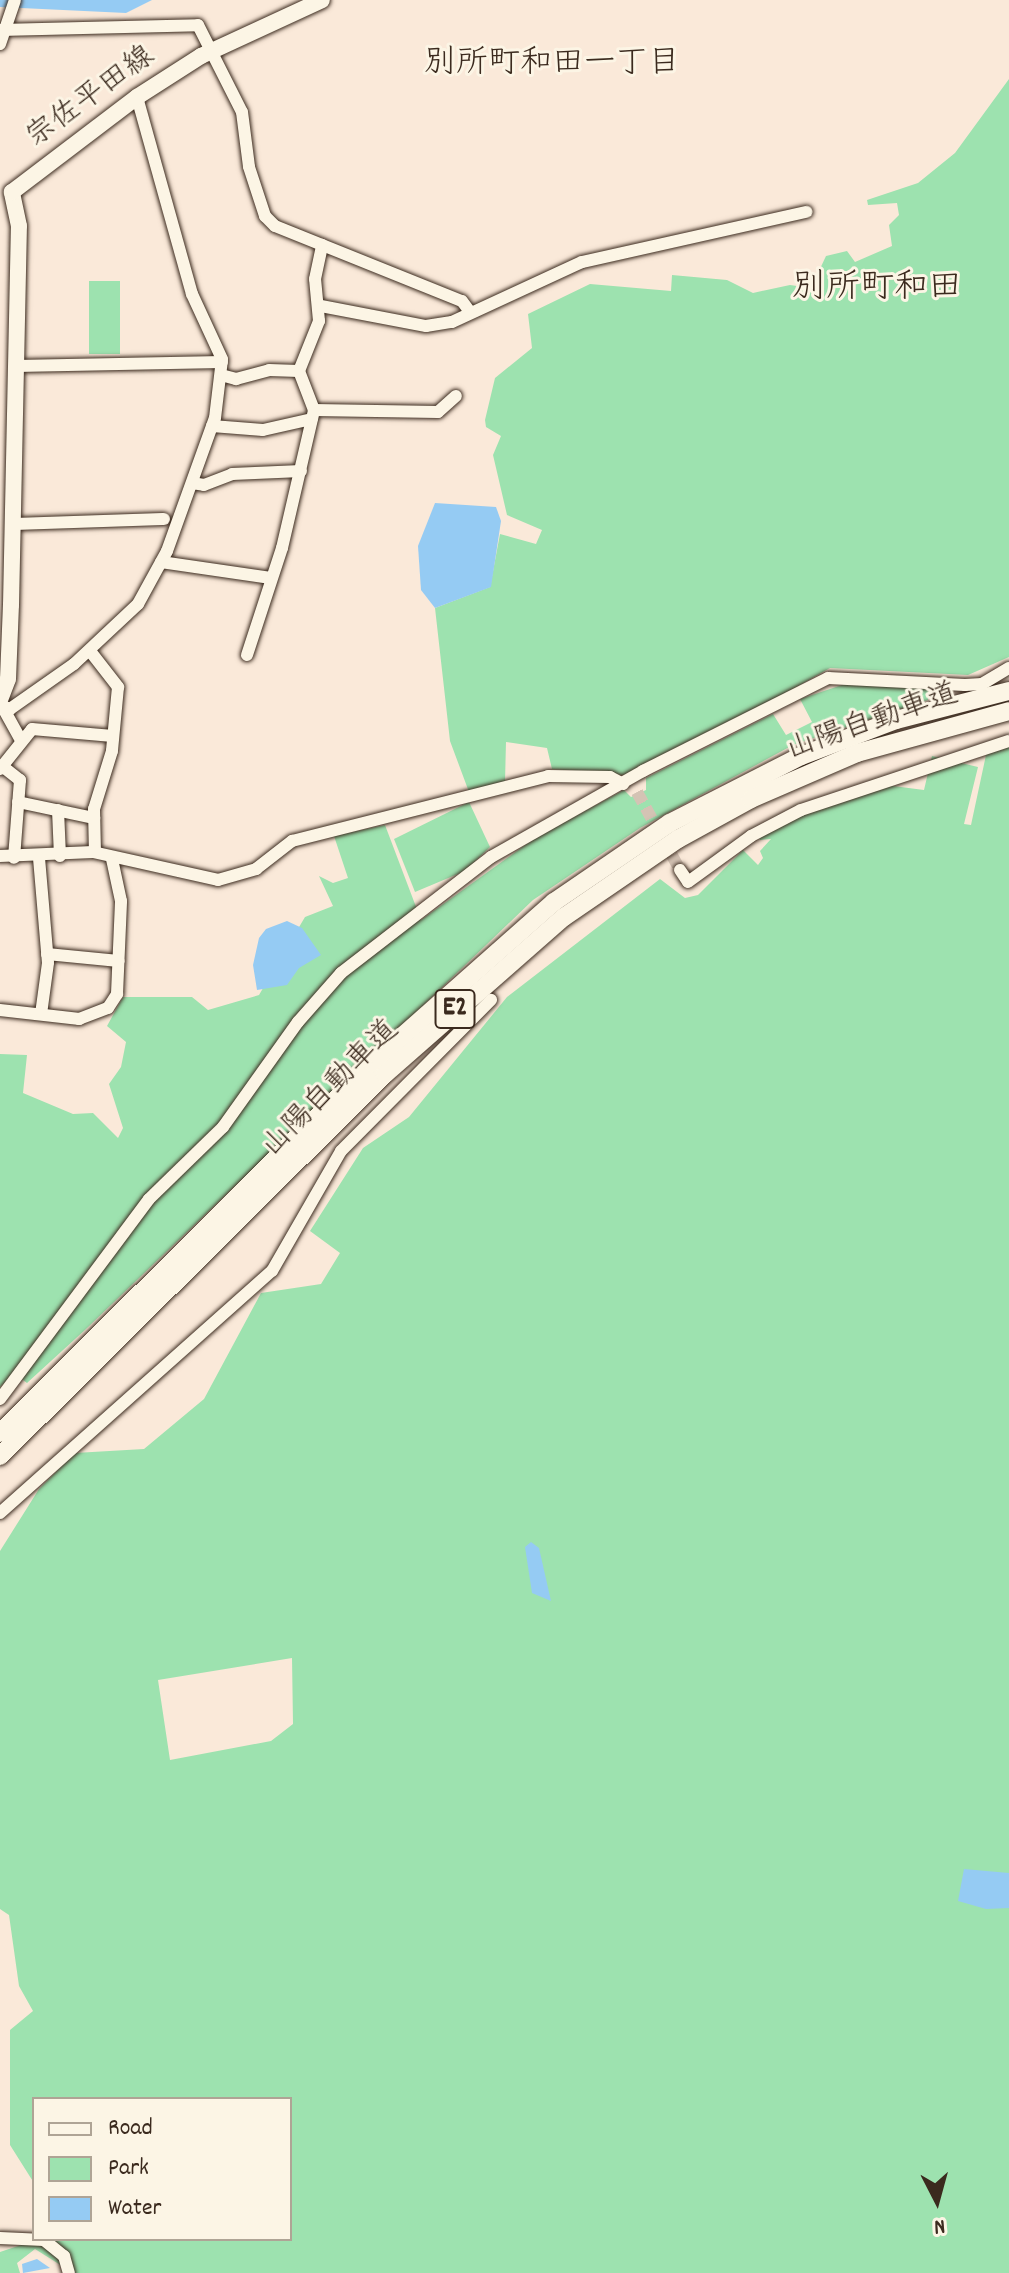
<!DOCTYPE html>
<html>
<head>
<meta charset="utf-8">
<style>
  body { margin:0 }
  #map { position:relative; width:1009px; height:2273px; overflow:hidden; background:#fae9d9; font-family:Dekko,"Klee One",sans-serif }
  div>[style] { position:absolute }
  .green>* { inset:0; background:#9de2af; transform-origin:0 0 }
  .water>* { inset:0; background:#95cbf3 }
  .minor-tunnel>* { height:12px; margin-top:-6px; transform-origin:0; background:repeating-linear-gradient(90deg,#d4c3b4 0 12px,transparent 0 18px) }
  .roads { filter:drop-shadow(0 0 2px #3b2a1e) drop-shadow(0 0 2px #3b2a1e) }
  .minor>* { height:12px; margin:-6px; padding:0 6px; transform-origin:6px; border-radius:6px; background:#fcf5e5 }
  .major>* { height:16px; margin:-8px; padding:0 8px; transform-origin:8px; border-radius:8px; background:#fcf5e5 }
  .highway>* { height:18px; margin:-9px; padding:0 9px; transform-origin:9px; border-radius:9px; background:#fcf5e5 }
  span { translate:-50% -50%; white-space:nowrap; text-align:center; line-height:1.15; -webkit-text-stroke:6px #fcf5e5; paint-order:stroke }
  .shield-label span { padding:2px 6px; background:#fcf5e5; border:2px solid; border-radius:6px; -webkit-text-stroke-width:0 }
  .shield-label { font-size:28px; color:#3b2a1e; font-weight:700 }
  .street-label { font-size:30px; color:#3b2a1e }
  .neighbourhood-label { font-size:32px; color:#3b2a1e }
  .quarter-label { font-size:34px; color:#3b2a1e }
  .legend { position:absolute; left:32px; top:2097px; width:260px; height:144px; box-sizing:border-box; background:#fcf5e5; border:2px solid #afa495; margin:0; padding:10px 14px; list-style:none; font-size:24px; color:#3b2a1e }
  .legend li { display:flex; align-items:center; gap:16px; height:40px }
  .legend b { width:40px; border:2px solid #afa495 }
  .north { position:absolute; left:897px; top:2161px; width:80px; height:80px; -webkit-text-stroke:6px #fcf5e5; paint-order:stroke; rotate:174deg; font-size:22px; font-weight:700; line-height:32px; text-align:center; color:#3b2a1e }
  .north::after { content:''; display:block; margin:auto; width:28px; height:36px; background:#3b2a1e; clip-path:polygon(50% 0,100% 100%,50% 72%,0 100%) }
</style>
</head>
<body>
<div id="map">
  <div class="green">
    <i style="clip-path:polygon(1009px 79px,1009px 657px,968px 675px,830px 668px,705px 739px,623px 775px,552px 769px,547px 748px,506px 742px,505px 782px,469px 792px,450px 741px,435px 608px,490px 587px,500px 534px,536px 544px,542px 530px,507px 515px,493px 455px,501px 436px,486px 427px,485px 420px,495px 378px,532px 348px,528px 314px,590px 284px,671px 291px,672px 275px,727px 280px,753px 293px,790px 285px,811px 288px,826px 256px,847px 251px,855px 262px,892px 246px,889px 225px,899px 215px,897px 203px,868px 205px,867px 200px,918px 183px,955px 153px)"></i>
    <i style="left:89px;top:281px;width:31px;height:73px"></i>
    <i style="clip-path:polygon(848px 683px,928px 689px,928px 700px,793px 745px,640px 828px,533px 900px,86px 1329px,27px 1383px,14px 1373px,0 1387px,0 1054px,27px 1055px,23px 1093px,73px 1114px,93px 1113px,118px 1138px,123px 1128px,109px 1084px,121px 1067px,126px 1042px,107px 1026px,123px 997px,192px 997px,208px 1010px,259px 995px,305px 917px,333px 906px,319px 876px,333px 883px,348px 878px,334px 836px,385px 825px,421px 920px,535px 838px,624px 790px,631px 797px,646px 790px,646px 778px,773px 714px,786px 735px,812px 722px,800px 699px)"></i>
    <i style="clip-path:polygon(evenodd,1009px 740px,1009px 2273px,64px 2273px,62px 2266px,35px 2249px,17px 2263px,20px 2273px,0 2273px,0 2252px,39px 2239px,290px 2239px,290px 2099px,34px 2099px,34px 2183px,10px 2145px,10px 2030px,33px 2011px,19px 1986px,9px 1915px,0 1909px,0 1551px,39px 1489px,75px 1453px,144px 1449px,204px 1399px,261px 1293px,321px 1284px,340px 1253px,310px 1231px,363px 1148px,409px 1117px,507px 997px,660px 879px,685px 898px,698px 895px,743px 850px,758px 865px,763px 858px,760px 851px,771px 839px,760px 840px,758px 834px,878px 784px,924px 790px,932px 756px,978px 767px,964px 824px,971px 825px,989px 741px,1009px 740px,292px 1658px,293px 1724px,271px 1741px,170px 1760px,158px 1680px,292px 1658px)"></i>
    <i style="clip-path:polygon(469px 802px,490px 847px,465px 871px,415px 892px,394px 839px)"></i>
  </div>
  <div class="water">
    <i style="clip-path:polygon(0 0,152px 0,126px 13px,0 7px)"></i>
    <i style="clip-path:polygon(435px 503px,496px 507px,501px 521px,491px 587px,435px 608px,421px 590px,418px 546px)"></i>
    <i style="clip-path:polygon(287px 921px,302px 928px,321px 955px,299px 968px,287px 985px,257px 990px,253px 965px,259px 938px,266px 929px)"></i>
    <i style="clip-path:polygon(531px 1542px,539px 1548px,551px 1601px,532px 1593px,525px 1547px)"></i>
    <i style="clip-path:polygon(964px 1869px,1009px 1873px,1009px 1908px,986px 1909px,958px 1901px)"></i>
    <i style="clip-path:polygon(37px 2259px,50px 2268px,23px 2273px,22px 2264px)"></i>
  </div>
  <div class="minor-tunnel">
    <i style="left:637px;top:792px;width:89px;rotate:61.1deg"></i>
  </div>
  <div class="roads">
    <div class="minor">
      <i style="left:0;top:30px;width:198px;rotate:-1.4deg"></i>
      <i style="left:198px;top:25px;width:97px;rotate:63.2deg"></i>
      <i style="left:242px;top:112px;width:55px;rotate:82.7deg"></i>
      <i style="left:249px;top:167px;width:52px;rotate:71.9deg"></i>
      <i style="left:265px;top:216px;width:14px;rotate:45deg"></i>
      <i style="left:275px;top:226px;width:201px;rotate:21.9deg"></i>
      <i style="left:462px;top:301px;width:14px;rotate:54deg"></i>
      <i style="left:0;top:44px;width:46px;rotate:-71.2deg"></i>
      <i style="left:321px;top:306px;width:107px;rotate:10.8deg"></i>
      <i style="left:426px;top:326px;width:26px;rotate:-9deg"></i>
      <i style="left:452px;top:322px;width:143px;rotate:-24.8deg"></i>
      <i style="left:582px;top:262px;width:230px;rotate:-12.6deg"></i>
      <i style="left:16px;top:366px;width:206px;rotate:-1.1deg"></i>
      <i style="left:221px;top:375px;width:16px;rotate:15deg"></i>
      <i style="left:236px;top:379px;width:34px;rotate:-15deg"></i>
      <i style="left:269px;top:370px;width:30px;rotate:2deg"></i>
      <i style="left:314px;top:410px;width:124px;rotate:0.9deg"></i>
      <i style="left:438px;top:412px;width:24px;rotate:-42deg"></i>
      <i style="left:212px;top:426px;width:51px;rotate:4.5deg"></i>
      <i style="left:263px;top:430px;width:50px;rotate:-12.7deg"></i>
      <i style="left:192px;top:483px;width:12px;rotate:9deg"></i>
      <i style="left:204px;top:485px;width:30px;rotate:-21deg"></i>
      <i style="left:232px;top:474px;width:69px;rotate:-2.5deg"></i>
      <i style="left:13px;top:524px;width:151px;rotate:-1.9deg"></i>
      <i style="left:161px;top:562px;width:111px;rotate:8.3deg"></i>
      <i style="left:90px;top:651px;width:46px;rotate:52.1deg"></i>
      <i style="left:118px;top:687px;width:64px;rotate:95.4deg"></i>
      <i style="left:112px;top:751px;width:61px;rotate:107.2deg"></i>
      <i style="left:94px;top:809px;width:43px;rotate:88.7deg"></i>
      <i style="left:247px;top:655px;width:113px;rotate:-71.9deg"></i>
      <i style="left:282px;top:548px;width:142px;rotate:-76.9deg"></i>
      <i style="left:314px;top:410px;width:42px;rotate:-111deg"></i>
      <i style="left:299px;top:371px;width:54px;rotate:-68.2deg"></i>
      <i style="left:319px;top:321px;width:42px;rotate:-95.4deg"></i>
      <i style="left:315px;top:279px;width:35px;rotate:-78deg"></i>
      <i style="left:0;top:705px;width:11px;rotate:22deg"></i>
      <i style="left:10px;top:709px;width:78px;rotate:-35.1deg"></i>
      <i style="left:74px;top:664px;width:88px;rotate:-43.2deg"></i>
      <i style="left:138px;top:604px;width:60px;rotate:-61.3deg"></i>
      <i style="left:167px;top:551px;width:141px;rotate:-70.2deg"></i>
      <i style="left:215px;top:418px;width:59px;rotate:-83.2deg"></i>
      <i style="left:222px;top:359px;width:72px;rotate:-114.8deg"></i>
      <i style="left:192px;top:294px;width:205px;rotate:-105.6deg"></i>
      <i style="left:2px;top:706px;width:38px;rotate:61deg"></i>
      <i style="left:2px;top:766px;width:23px;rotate:38deg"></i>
      <i style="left:20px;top:780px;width:78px;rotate:94.4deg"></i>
      <i style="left:0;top:769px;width:51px;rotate:-51.3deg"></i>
      <i style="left:32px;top:729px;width:81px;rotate:4.9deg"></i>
      <i style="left:18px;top:802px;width:78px;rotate:11.9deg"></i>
      <i style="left:58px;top:810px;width:46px;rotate:87.5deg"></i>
      <i style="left:0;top:856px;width:93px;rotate:-2.5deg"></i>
      <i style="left:93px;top:852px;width:128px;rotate:12.6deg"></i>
      <i style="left:218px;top:880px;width:40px;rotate:-16deg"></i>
      <i style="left:256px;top:869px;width:46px;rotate:-37.9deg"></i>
      <i style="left:292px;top:841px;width:264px;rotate:-14.2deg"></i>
      <i style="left:548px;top:776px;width:62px;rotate:0.9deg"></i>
      <i style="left:610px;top:777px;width:15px;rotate:28deg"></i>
      <i style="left:39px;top:858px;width:105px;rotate:85.1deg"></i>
      <i style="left:48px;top:963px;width:51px;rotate:97.8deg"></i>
      <i style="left:680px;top:870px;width:14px;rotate:56deg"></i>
      <i style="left:688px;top:882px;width:78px;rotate:-36.1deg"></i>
      <i style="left:751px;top:836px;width:56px;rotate:-27.5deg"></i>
      <i style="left:801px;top:810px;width:219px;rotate:-18.4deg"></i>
      <i style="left:47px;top:954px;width:72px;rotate:5.6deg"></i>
      <i style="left:0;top:1010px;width:80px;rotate:6.5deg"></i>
      <i style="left:79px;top:1019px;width:31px;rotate:-21deg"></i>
      <i style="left:108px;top:1008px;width:17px;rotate:-57deg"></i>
      <i style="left:117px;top:994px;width:93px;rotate:-87.5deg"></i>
      <i style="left:121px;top:901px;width:43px;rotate:-102.1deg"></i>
      <i style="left:0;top:1399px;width:249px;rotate:-53.3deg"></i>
      <i style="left:149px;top:1199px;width:103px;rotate:-44.2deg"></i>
      <i style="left:223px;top:1127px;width:129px;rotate:-54.5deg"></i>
      <i style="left:298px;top:1022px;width:65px;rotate:-48.7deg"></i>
      <i style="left:341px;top:973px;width:190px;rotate:-37.7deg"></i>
      <i style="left:491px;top:857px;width:175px;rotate:-29.5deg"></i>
      <i style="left:643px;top:771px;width:207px;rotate:-26.7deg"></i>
      <i style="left:828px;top:678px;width:137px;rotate:2.9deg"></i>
      <i style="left:965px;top:685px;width:17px;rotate:-3deg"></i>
      <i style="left:982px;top:684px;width:31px;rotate:-31deg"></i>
      <i style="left:0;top:1513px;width:364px;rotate:-41.7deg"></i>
      <i style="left:272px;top:1271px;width:138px;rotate:-60.1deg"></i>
      <i style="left:341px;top:1151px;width:213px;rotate:-45.2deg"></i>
      <i style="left:0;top:2238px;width:44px;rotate:2.6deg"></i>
      <i style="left:44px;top:2240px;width:26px;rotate:39deg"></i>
      <i style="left:64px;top:2256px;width:18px;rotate:74deg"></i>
    </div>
    <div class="major">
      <i style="left:0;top:700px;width:22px;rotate:-69deg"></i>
      <i style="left:8px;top:679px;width:74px;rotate:-87.7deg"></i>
      <i style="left:11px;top:605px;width:379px;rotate:-88.8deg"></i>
      <i style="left:19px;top:226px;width:35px;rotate:-102deg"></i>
      <i style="left:12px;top:192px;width:157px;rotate:-37.2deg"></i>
      <i style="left:137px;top:97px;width:76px;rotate:-32.6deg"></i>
      <i style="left:201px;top:56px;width:133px;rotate:-24.8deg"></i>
    </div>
    <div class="highway">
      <i style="left:0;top:1433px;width:525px;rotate:-44.85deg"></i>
      <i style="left:372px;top:1063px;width:243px;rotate:-41.5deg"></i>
      <i style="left:554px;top:902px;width:140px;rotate:-34.3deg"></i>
      <i style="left:670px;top:823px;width:147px;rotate:-27.1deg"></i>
      <i style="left:801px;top:756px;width:102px;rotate:-20.8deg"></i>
      <i style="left:896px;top:720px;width:117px;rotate:-14.4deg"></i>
      <i style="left:0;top:1456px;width:542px;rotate:-44.78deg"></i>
      <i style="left:385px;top:1074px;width:238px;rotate:-41.3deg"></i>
      <i style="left:564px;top:917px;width:138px;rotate:-34.4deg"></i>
      <i style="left:678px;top:839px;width:83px;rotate:-28.7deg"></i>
      <i style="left:751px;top:799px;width:116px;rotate:-23.5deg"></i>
      <i style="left:857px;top:753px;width:158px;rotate:-15.4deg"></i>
    </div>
  </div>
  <div class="shield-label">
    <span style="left:455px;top:1009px">E2</span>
  </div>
  <div class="street-label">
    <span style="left:92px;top:99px;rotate:-36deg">宗佐平田線</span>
    <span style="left:873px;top:724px;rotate:-19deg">山陽自動車道</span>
    <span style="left:332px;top:1090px;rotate:-45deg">山陽自動車道</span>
  </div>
  <div class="neighbourhood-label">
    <span style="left:552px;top:65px">別所町和田一丁目</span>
  </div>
  <div class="quarter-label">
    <span style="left:877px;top:290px">別所町和田</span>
  </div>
  <ul class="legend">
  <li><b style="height:10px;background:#fcf5e5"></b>Road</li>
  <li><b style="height:22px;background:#9de2af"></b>Park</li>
  <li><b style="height:22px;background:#95cbf3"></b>Water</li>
  </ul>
  <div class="north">N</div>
</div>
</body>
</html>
